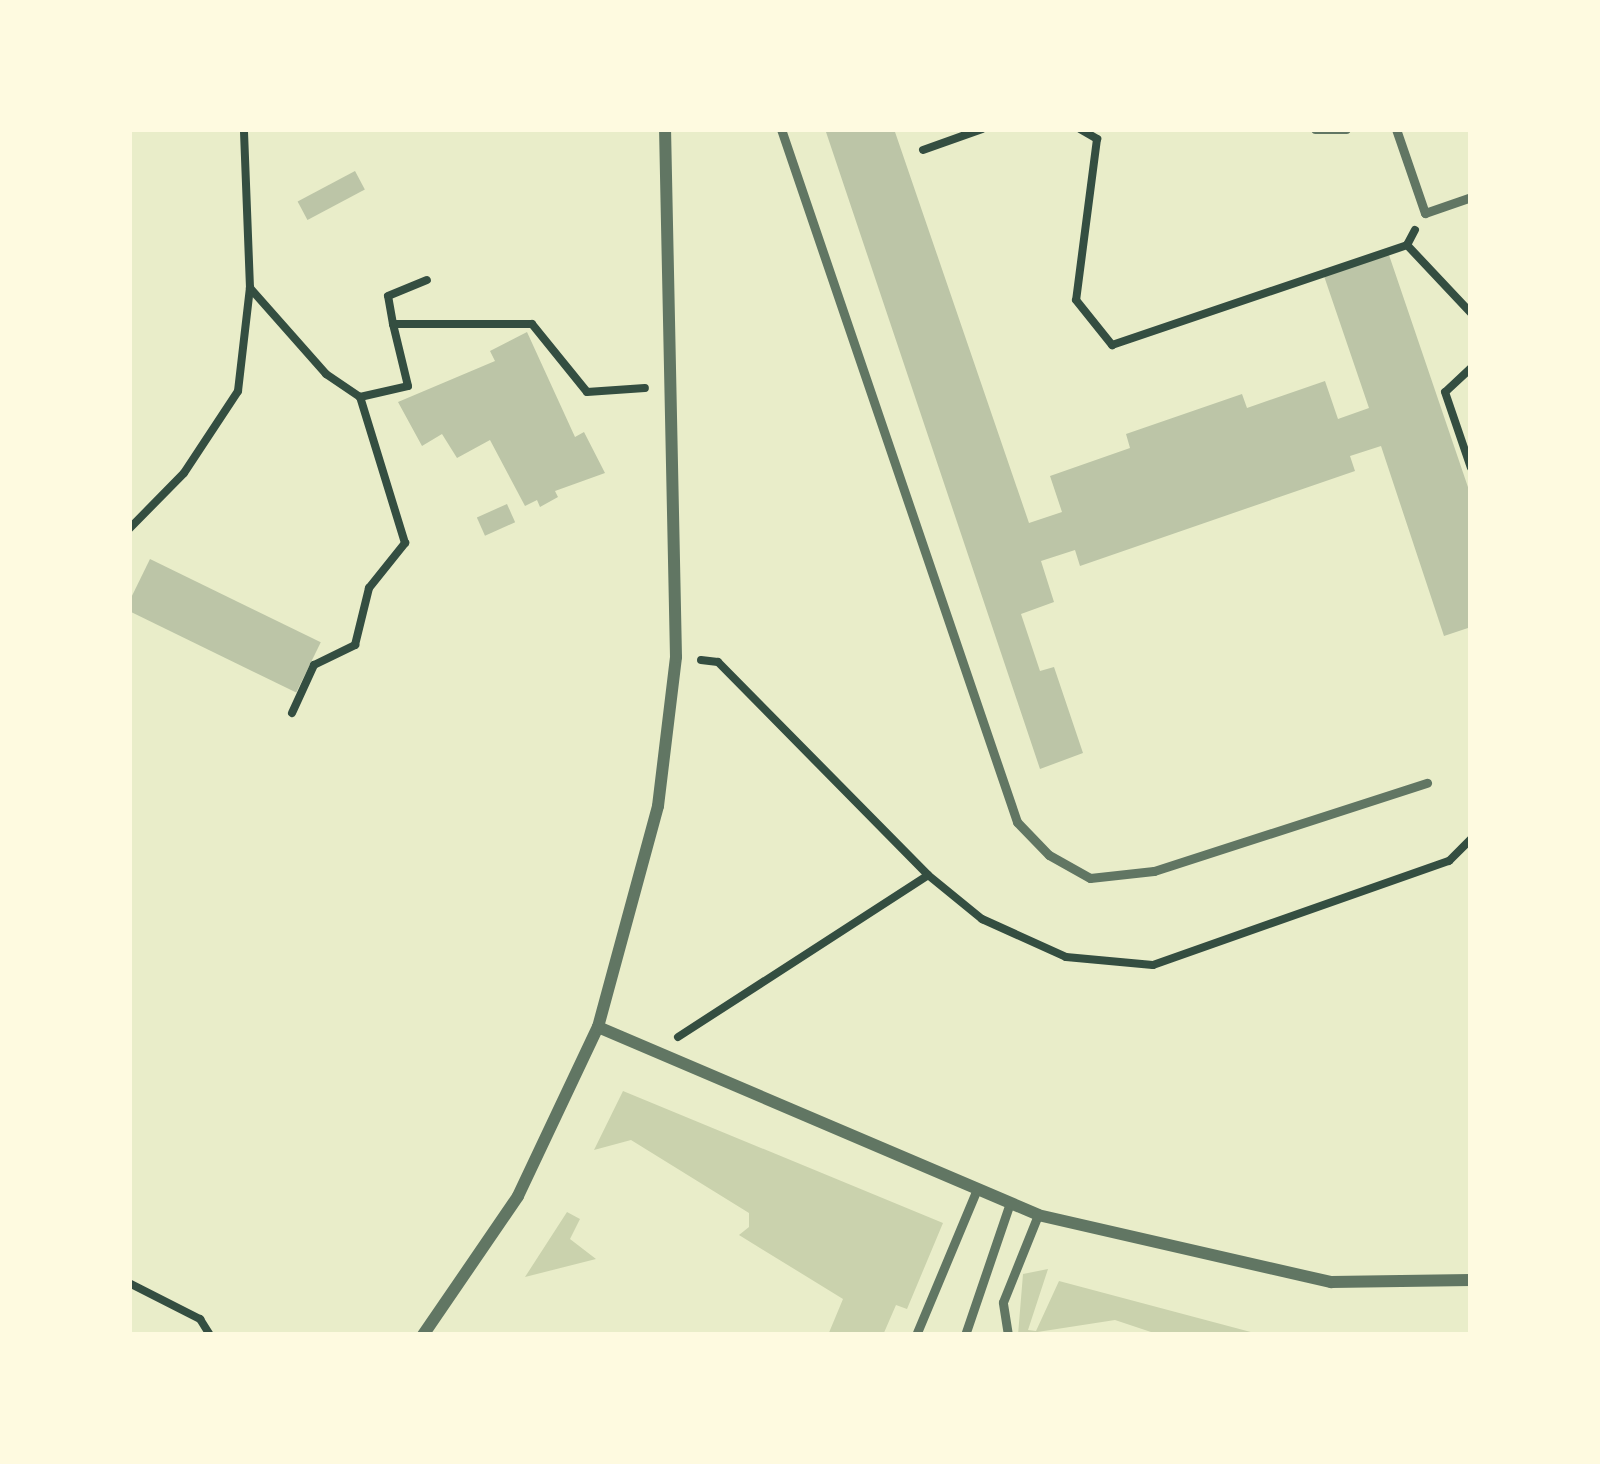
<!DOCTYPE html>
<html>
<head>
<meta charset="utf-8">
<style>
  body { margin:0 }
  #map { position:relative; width:1600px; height:1464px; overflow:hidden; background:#e9edc9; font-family:"Noto Sans",sans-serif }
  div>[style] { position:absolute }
  .green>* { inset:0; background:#cad2ad }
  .building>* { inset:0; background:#bcc5a7; transform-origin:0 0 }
  .path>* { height:8px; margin:-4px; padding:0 4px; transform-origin:4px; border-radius:4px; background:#344e41 }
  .service>* { height:9px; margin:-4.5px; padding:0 4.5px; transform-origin:4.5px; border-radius:4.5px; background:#617663 }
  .minor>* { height:12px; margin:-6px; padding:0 6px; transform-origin:6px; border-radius:6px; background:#617663 }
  span { translate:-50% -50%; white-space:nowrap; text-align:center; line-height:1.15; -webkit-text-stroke:9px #fefae0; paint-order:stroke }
  .frame { position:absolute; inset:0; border:132px solid #fefae0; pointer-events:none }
</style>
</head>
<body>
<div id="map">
  <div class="green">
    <i style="clip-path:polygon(623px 1091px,943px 1223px,907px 1309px,896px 1305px,883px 1335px,828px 1335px,843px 1299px,739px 1235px,749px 1227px,749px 1213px,631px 1140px,594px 1150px)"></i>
    <i style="clip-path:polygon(567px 1212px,580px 1219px,570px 1239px,596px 1259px,525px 1277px)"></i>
    <i style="clip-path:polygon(1048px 1269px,1028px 1330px,1036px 1331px,1059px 1281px,1262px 1335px,1160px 1335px,1115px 1320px,1018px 1335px,1023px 1274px)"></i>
  </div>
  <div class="building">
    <i style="clip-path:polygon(825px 129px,894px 129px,1029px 523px,1062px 512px,1050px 476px,1130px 448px,1126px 434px,1242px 394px,1247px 408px,1325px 381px,1338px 419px,1369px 408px,1324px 276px,1389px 255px,1471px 496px,1471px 627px,1444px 636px,1381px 446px,1350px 456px,1355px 471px,1080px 566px,1075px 550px,1041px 561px,1054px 602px,1021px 614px,1040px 671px,1054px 667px,1083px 753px,1040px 769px)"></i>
    <i style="left:355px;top:171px;width:21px;height:65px;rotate:62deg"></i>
    <i style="clip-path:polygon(527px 332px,575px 437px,584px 432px,605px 473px,555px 491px,558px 497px,540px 507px,537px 500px,525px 506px,490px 440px,457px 458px,442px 434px,422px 446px,398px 402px,495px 361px,490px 351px)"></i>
    <i style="left:507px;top:504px;width:20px;height:33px;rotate:66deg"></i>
    <i style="left:150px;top:559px;width:190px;height:56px;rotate:26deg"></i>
  </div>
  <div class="path">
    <i style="left:1080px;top:129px;width:20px;rotate:30deg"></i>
    <i style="left:1097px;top:139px;width:162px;rotate:97.4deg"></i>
    <i style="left:1076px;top:300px;width:58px;rotate:51.3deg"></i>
    <i style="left:1112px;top:345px;width:311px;rotate:-18.7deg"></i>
    <i style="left:1407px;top:245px;width:17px;rotate:-62deg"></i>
    <i style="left:923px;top:150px;width:63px;rotate:-19.6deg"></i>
    <i style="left:1407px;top:245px;width:93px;rotate:46.7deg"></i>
    <i style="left:250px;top:288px;width:115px;rotate:48.5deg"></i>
    <i style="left:326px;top:374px;width:41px;rotate:34.1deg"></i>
    <i style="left:360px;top:397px;width:49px;rotate:-12.9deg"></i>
    <i style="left:408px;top:386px;width:64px;rotate:-103.6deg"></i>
    <i style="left:393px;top:324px;width:139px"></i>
    <i style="left:532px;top:324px;width:87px;rotate:51deg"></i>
    <i style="left:587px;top:392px;width:58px;rotate:-3.9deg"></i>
    <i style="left:393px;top:324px;width:28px;rotate:-100deg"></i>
    <i style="left:388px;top:296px;width:42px;rotate:-22.3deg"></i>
    <i style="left:1471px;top:368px;width:35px;rotate:137deg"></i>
    <i style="left:1445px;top:392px;width:80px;rotate:71.1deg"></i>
    <i style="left:129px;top:529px;width:78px;rotate:-45.5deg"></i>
    <i style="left:184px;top:473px;width:98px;rotate:-56.6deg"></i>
    <i style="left:238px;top:391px;width:104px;rotate:-83.4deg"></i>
    <i style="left:250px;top:288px;width:159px;rotate:-92.2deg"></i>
    <i style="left:701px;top:660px;width:17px;rotate:7deg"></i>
    <i style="left:718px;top:662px;width:299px;rotate:45.4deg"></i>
    <i style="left:928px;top:875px;width:70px;rotate:39.2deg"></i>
    <i style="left:982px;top:919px;width:92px;rotate:24.3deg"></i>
    <i style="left:1066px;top:957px;width:87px;rotate:5.3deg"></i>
    <i style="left:1153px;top:965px;width:314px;rotate:-19.4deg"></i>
    <i style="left:1449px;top:861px;width:31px;rotate:-45deg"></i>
    <i style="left:292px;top:713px;width:53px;rotate:-65.4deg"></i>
    <i style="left:314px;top:665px;width:46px;rotate:-26deg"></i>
    <i style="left:355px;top:645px;width:59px;rotate:-76.2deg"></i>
    <i style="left:369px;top:588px;width:58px;rotate:-51.3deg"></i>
    <i style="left:405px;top:543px;width:153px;rotate:-107.1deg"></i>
    <i style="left:678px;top:1037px;width:298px;rotate:-32.9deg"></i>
    <i style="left:129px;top:1283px;width:80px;rotate:26.9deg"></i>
    <i style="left:200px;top:1319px;width:19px;rotate:58deg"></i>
  </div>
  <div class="service">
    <i style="left:781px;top:129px;width:732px;rotate:71.19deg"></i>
    <i style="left:1017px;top:822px;width:46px;rotate:45.9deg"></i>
    <i style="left:1049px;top:855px;width:47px;rotate:29.3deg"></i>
    <i style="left:1090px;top:878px;width:64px;rotate:-6.2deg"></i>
    <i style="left:1154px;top:871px;width:287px;rotate:-17.9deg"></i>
    <i style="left:1315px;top:129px;width:31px"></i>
    <i style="left:1396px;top:129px;width:89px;rotate:71deg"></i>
    <i style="left:1425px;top:213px;width:49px;rotate:-19.2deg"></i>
    <i style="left:916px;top:1335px;width:153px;rotate:-67.3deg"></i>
    <i style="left:965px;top:1335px;width:136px;rotate:-71.2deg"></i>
    <i style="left:1008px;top:1335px;width:33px;rotate:-99deg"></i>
    <i style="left:1003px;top:1302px;width:94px;rotate:-68.1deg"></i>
  </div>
  <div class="minor">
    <i style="left:598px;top:1027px;width:478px;rotate:23.1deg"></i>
    <i style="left:1038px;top:1215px;width:301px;rotate:12.9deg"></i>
    <i style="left:1331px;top:1282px;width:140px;rotate:-0.8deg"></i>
    <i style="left:423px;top:1335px;width:168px;rotate:-55.6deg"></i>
    <i style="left:518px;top:1196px;width:187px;rotate:-64.7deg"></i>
    <i style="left:598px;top:1027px;width:229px;rotate:-74.8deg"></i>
    <i style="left:658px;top:806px;width:150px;rotate:-83.1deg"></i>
    <i style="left:676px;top:657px;width:528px;rotate:-91.19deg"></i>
  </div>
  <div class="frame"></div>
</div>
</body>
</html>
